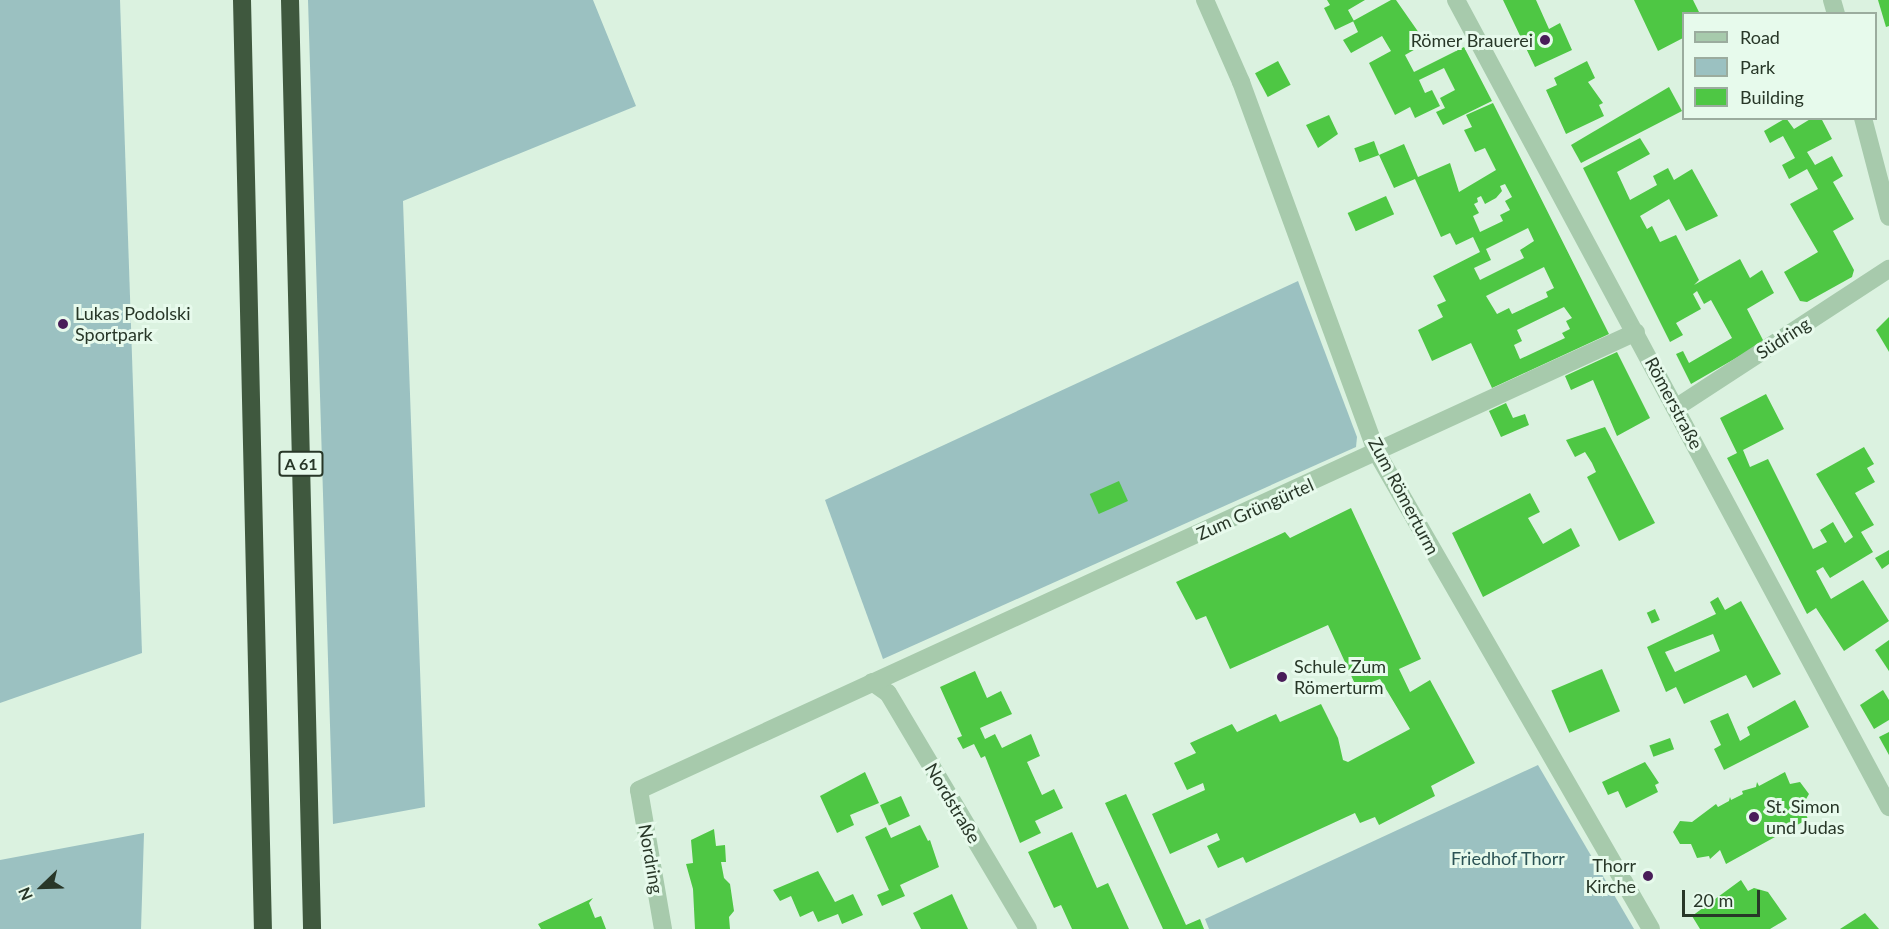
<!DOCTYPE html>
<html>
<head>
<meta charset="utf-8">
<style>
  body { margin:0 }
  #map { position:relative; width:1889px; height:929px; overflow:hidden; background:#dbf2e0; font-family:Lato,sans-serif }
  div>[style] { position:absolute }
  .green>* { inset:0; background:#9bc1c1 }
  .building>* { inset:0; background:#4ec744; transform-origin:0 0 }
  .minor>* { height:18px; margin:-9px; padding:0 9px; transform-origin:9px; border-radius:9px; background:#a7caac }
  .highway>* { height:18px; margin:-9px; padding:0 9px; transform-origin:9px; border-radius:9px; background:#3f583e }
  .dots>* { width:16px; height:16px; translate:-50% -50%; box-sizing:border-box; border:3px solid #e7faec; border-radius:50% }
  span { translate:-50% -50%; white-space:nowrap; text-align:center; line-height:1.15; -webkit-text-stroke:6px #e7faec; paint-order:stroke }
  .shield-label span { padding:2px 4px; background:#e7faec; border:2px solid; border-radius:4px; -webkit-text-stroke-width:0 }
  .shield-label { font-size:16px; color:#283728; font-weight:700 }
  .poi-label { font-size:18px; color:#283728 }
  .right { translate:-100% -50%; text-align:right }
  .left { translate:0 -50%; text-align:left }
  .street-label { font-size:18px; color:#283728 }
  .park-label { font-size:18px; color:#2b5355 }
  .legend { position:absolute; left:1682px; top:12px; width:195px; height:108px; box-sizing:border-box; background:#e7faec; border:2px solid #9bac9e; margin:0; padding:8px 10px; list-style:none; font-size:18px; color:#283728 }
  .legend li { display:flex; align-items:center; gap:12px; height:30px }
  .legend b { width:30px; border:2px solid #9bac9e }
  .north { position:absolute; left:12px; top:857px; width:60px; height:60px; -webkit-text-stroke:4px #e7faec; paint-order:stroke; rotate:247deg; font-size:16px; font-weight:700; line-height:24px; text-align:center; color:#283728 }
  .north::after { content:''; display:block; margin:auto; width:21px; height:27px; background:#283728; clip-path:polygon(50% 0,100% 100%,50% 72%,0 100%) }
  .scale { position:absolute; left:1682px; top:890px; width:78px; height:27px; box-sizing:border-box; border:3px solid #283728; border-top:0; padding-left:8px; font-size:18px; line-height:21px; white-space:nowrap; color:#283728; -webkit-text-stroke:4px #e7faec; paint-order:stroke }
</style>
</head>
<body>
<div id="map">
  <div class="green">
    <i style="clip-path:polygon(0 0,120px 0,142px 653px,0 703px)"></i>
    <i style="clip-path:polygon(308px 0,593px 0,636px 106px,403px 201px,425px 807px,333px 824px)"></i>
    <i style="clip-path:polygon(1298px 281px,1357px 437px,1356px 447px,883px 659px,825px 500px)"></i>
    <i style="clip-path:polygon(1538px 765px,1634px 929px,1209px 929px,1205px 919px)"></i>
    <i style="clip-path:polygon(144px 833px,141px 929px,0 929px,0 860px)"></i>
  </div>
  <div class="building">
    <i style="clip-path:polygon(1327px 0,1365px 0,1348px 10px,1354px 21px,1335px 30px,1324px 8px,1330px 5px)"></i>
    <i style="clip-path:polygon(1391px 0,1396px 0,1426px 43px,1405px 55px,1414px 72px,1464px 47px,1492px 101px,1443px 125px,1436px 112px,1445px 108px,1440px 98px,1455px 90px,1444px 68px,1419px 80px,1425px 93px,1432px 90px,1440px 106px,1415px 118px,1410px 107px,1395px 115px,1369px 63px,1391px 51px,1382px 36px,1351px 53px,1343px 40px,1358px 32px,1353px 21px)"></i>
    <i style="clip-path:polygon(1503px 0,1536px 0,1549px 29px,1560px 23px,1572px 50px,1535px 67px)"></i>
    <i style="clip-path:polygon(1634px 0,1693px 0,1700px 14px,1683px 14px,1683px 38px,1658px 51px)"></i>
    <i style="clip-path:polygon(1878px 0,1889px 0,1889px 26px,1886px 27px)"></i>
    <i style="left:1278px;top:61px;width:27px;height:26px;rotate:62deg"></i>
    <i style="clip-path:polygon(1587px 61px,1595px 78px,1588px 82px,1603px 103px,1599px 105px,1604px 116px,1566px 134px,1546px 90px,1557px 85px,1554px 78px)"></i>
    <i style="clip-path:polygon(1669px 87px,1682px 111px,1581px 163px,1571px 145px)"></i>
    <i style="clip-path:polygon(evenodd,1493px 103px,1609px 334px,1492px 388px,1471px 343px,1432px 361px,1418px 330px,1443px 317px,1437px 305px,1446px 301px,1433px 276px,1480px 252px,1473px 237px,1456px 245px,1450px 233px,1441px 237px,1415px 179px,1394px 188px,1379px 155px,1404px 144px,1418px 177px,1450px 163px,1459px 192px,1496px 170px,1485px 148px,1475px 152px,1464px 130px,1472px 127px,1466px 115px,1493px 103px,1505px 184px,1512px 197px,1505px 201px,1510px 210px,1500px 215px,1503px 221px,1480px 232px,1473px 216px,1479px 213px,1474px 204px,1478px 202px,1477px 198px,1481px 196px,1485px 204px,1496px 198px,1502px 191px,1500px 186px,1505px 184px,1493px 103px,1528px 228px,1534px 241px,1520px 250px,1524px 258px,1480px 280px,1474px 268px,1491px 260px,1486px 249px,1528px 228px,1493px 103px,1544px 267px,1554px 288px,1546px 292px,1548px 297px,1512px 314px,1509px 308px,1497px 314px,1486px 296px,1544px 267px,1493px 103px,1564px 307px,1572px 318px,1566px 321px,1570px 329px,1562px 333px,1565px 338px,1520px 359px,1514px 345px,1522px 341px,1517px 330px,1564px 307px)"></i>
    <i style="clip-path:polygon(1329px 115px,1338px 134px,1318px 148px,1306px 125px)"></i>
    <i style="clip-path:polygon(1786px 118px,1794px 129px,1812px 118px,1821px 118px,1832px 139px,1807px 152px,1815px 165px,1832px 156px,1843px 176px,1833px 182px,1854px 219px,1833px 231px,1854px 270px,1852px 277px,1807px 302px,1800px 301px,1784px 272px,1818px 252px,1790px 204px,1818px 189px,1807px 169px,1789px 179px,1782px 165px,1795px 158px,1783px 136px,1770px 143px,1764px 131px)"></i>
    <i style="clip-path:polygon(1640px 138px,1650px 154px,1617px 172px,1630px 200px,1657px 185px,1653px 176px,1668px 168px,1674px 180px,1692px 169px,1718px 216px,1686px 231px,1669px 199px,1640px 216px,1647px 229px,1652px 226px,1660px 242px,1676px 235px,1699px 280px,1694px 285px,1740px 259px,1750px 278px,1762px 270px,1774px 293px,1747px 309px,1764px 342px,1691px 384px,1676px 354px,1683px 351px,1689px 363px,1732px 338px,1711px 300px,1704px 304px,1697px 291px,1693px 294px,1701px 309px,1676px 323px,1683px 335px,1670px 342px,1583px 168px)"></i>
    <i style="left:1374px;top:141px;width:15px;height:21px;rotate:70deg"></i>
    <i style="left:1386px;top:196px;width:20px;height:42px;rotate:66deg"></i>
    <i style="clip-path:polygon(1889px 317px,1889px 352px,1876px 330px)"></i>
    <i style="clip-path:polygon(1617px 352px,1650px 418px,1617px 436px,1593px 380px,1571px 390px,1565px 376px)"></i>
    <i style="clip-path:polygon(1766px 394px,1784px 429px,1743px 450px,1750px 467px,1768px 459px,1813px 549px,1827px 542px,1820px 530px,1833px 522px,1845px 543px,1853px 537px,1816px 474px,1864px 447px,1874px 464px,1867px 468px,1875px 482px,1855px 493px,1874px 525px,1861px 532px,1873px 552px,1830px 578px,1823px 567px,1816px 571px,1831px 599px,1863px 580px,1889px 621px,1844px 651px,1816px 608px,1807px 614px,1727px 458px,1737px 453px,1720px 418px)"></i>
    <i style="clip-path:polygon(1506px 403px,1513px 418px,1525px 414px,1529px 425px,1501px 437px,1489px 411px)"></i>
    <i style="clip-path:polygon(1605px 427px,1655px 523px,1619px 541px,1587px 477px,1596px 472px,1592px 463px,1585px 452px,1575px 457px,1566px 440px)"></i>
    <i style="left:1119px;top:481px;width:22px;height:32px;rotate:66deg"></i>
    <i style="clip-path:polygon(1530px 493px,1540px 512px,1528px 518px,1543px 544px,1571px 528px,1580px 546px,1483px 597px,1452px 533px)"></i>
    <i style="clip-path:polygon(1351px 508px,1421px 659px,1399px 669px,1410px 692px,1430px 680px,1475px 763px,1431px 786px,1435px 796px,1379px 825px,1375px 817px,1360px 823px,1355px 813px,1246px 863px,1243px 857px,1218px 868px,1207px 846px,1220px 840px,1217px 833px,1170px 854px,1152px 814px,1205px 790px,1203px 783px,1187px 790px,1174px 763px,1196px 753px,1190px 743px,1232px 724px,1237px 732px,1276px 714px,1280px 722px,1321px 704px,1338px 738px,1343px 760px,1348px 762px,1410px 729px,1380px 679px,1361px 686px,1355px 684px,1328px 625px,1230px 669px,1206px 616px,1196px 620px,1176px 582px,1285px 532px,1290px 538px)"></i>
    <i style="clip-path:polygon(1889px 550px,1889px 564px,1882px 569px,1875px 558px)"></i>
    <i style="clip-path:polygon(evenodd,1718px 597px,1725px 610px,1741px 601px,1781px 674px,1753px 688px,1746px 675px,1684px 704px,1676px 687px,1666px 692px,1647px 647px,1716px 614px,1710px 602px,1718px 597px,1713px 634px,1720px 651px,1675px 672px,1665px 652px,1713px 634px)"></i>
    <i style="left:1655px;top:609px;width:12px;height:9px;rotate:66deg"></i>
    <i style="clip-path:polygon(1889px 640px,1889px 671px,1875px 650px)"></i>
    <i style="left:1602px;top:669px;width:46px;height:55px;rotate:67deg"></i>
    <i style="clip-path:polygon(975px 671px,987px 698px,1001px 691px,1012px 714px,980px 728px,985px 739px,995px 734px,1002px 748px,1031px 734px,1040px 756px,1027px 762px,1042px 795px,1054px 789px,1063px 808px,1035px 821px,1041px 833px,1020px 843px,985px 756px,981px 758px,974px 744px,963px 749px,957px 738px,962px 736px,940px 687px)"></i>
    <i style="clip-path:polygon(1883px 690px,1889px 700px,1889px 720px,1874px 729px,1860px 705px)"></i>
    <i style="clip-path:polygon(1795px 700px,1809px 727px,1724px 770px,1714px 749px,1721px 745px,1710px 721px,1728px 713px,1740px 741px,1750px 735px,1747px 727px)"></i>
    <i style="clip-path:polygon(1889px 732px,1889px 755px,1879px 737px)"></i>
    <i style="left:1670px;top:738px;width:12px;height:22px;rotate:70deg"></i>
    <i style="clip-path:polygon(1645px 762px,1659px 783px,1655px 785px,1658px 792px,1626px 808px,1618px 791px,1608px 795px,1602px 782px)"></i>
    <i style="clip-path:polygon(865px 772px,879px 803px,850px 815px,854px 825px,837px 833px,820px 796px)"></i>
    <i style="clip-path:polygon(1785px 772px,1790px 784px,1800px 782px,1809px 794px,1802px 806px,1808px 819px,1726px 864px,1720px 850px,1710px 859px,1709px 856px,1697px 858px,1691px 844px,1680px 844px,1673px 832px,1680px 821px,1692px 822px,1716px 804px,1718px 807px,1729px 801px,1730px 797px,1731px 800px,1743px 794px,1742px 791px,1756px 787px,1757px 782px,1759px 786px)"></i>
    <i style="clip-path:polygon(1126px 794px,1186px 925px,1200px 919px,1204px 929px,1163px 929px,1105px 803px)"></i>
    <i style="left:901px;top:796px;width:22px;height:23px;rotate:66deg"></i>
    <i style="clip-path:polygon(920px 825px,928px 841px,930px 840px,939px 867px,900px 885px,905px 896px,882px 906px,877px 895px,889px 890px,865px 837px,886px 827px,891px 838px)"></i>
    <i style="clip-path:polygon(714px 829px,716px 846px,725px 845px,726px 862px,721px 862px,724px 878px,730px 884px,734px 911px,729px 917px,730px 929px,695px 929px,693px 889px,686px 864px,693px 863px,691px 840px)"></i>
    <i style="clip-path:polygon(1072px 832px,1097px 888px,1108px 883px,1129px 929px,1072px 929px,1061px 905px,1054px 908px,1028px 852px)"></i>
    <i style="clip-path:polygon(818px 871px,835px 902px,853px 894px,863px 915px,842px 924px,838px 914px,818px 922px,813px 911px,800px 917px,791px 896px,780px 901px,773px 890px)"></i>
    <i style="clip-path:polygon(1741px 880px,1748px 891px,1754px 888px,1768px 892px,1787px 919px,1770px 929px,1700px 929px,1692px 916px)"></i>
    <i style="clip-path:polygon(952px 894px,968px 929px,921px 929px,913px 913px)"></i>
    <i style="clip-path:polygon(593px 898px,589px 903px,595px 918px,601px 916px,606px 929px,541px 929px,538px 924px)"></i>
    <i style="clip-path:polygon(1865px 913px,1879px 929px,1840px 929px)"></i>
  </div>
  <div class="minor">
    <i style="left:1205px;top:0;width:90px;rotate:66.3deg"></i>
    <i style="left:1241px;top:82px;width:395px;rotate:69.9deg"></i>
    <i style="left:1377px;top:453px;width:549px;rotate:60.07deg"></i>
    <i style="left:1456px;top:0;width:916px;rotate:61.78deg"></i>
    <i style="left:1832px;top:0;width:15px;rotate:74deg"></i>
    <i style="left:1863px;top:118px;width:102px;rotate:75.3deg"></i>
    <i style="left:1677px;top:407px;width:253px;rotate:-33.1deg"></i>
    <i style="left:872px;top:682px;width:19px;rotate:35deg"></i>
    <i style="left:888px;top:693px;width:274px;rotate:59.3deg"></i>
    <i style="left:663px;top:929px;width:141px;rotate:-99.8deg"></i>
    <i style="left:639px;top:790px;width:1097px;rotate:-24.67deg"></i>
  </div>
  <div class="highway">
    <i style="left:242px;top:0;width:929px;rotate:88.71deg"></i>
    <i style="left:290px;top:0;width:929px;rotate:88.64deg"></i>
  </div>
  <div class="dots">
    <i style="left:1545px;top:40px;background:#491d59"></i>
    <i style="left:63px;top:324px;background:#491d59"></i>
    <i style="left:1282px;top:677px;background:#491d59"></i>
    <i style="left:1754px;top:817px;background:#491d59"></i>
    <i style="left:1648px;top:876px;background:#491d59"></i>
  </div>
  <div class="shield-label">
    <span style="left:301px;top:464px">A 61</span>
  </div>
  <div class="poi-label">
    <span class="right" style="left:1533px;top:40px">Römer Brauerei</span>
    <span class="left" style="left:75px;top:324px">Lukas Podolski<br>Sportpark</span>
    <span class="left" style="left:1294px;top:677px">Schule Zum<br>Römerturm</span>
    <span class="left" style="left:1766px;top:817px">St. Simon<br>und Judas</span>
    <span class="right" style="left:1636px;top:876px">Thorr<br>Kirche</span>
  </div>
  <div class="street-label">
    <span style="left:1783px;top:338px;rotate:-33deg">Südring</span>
    <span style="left:1674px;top:403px;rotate:62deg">Römerstraße</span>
    <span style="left:1404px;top:496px;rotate:62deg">Zum Römerturm</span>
    <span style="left:1255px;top:509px;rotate:-24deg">Zum Grüngürtel</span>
    <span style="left:953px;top:803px;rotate:59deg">Nordstraße</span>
    <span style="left:651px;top:859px;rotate:80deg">Nordring</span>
  </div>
  <div class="park-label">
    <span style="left:1508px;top:858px">Friedhof Thorr</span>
  </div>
  <ul class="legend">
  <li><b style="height:8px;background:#a7caac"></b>Road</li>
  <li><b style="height:16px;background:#9bc1c1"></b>Park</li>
  <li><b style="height:16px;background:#4ec744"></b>Building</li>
  </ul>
  <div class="north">N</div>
  <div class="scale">20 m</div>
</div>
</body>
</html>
